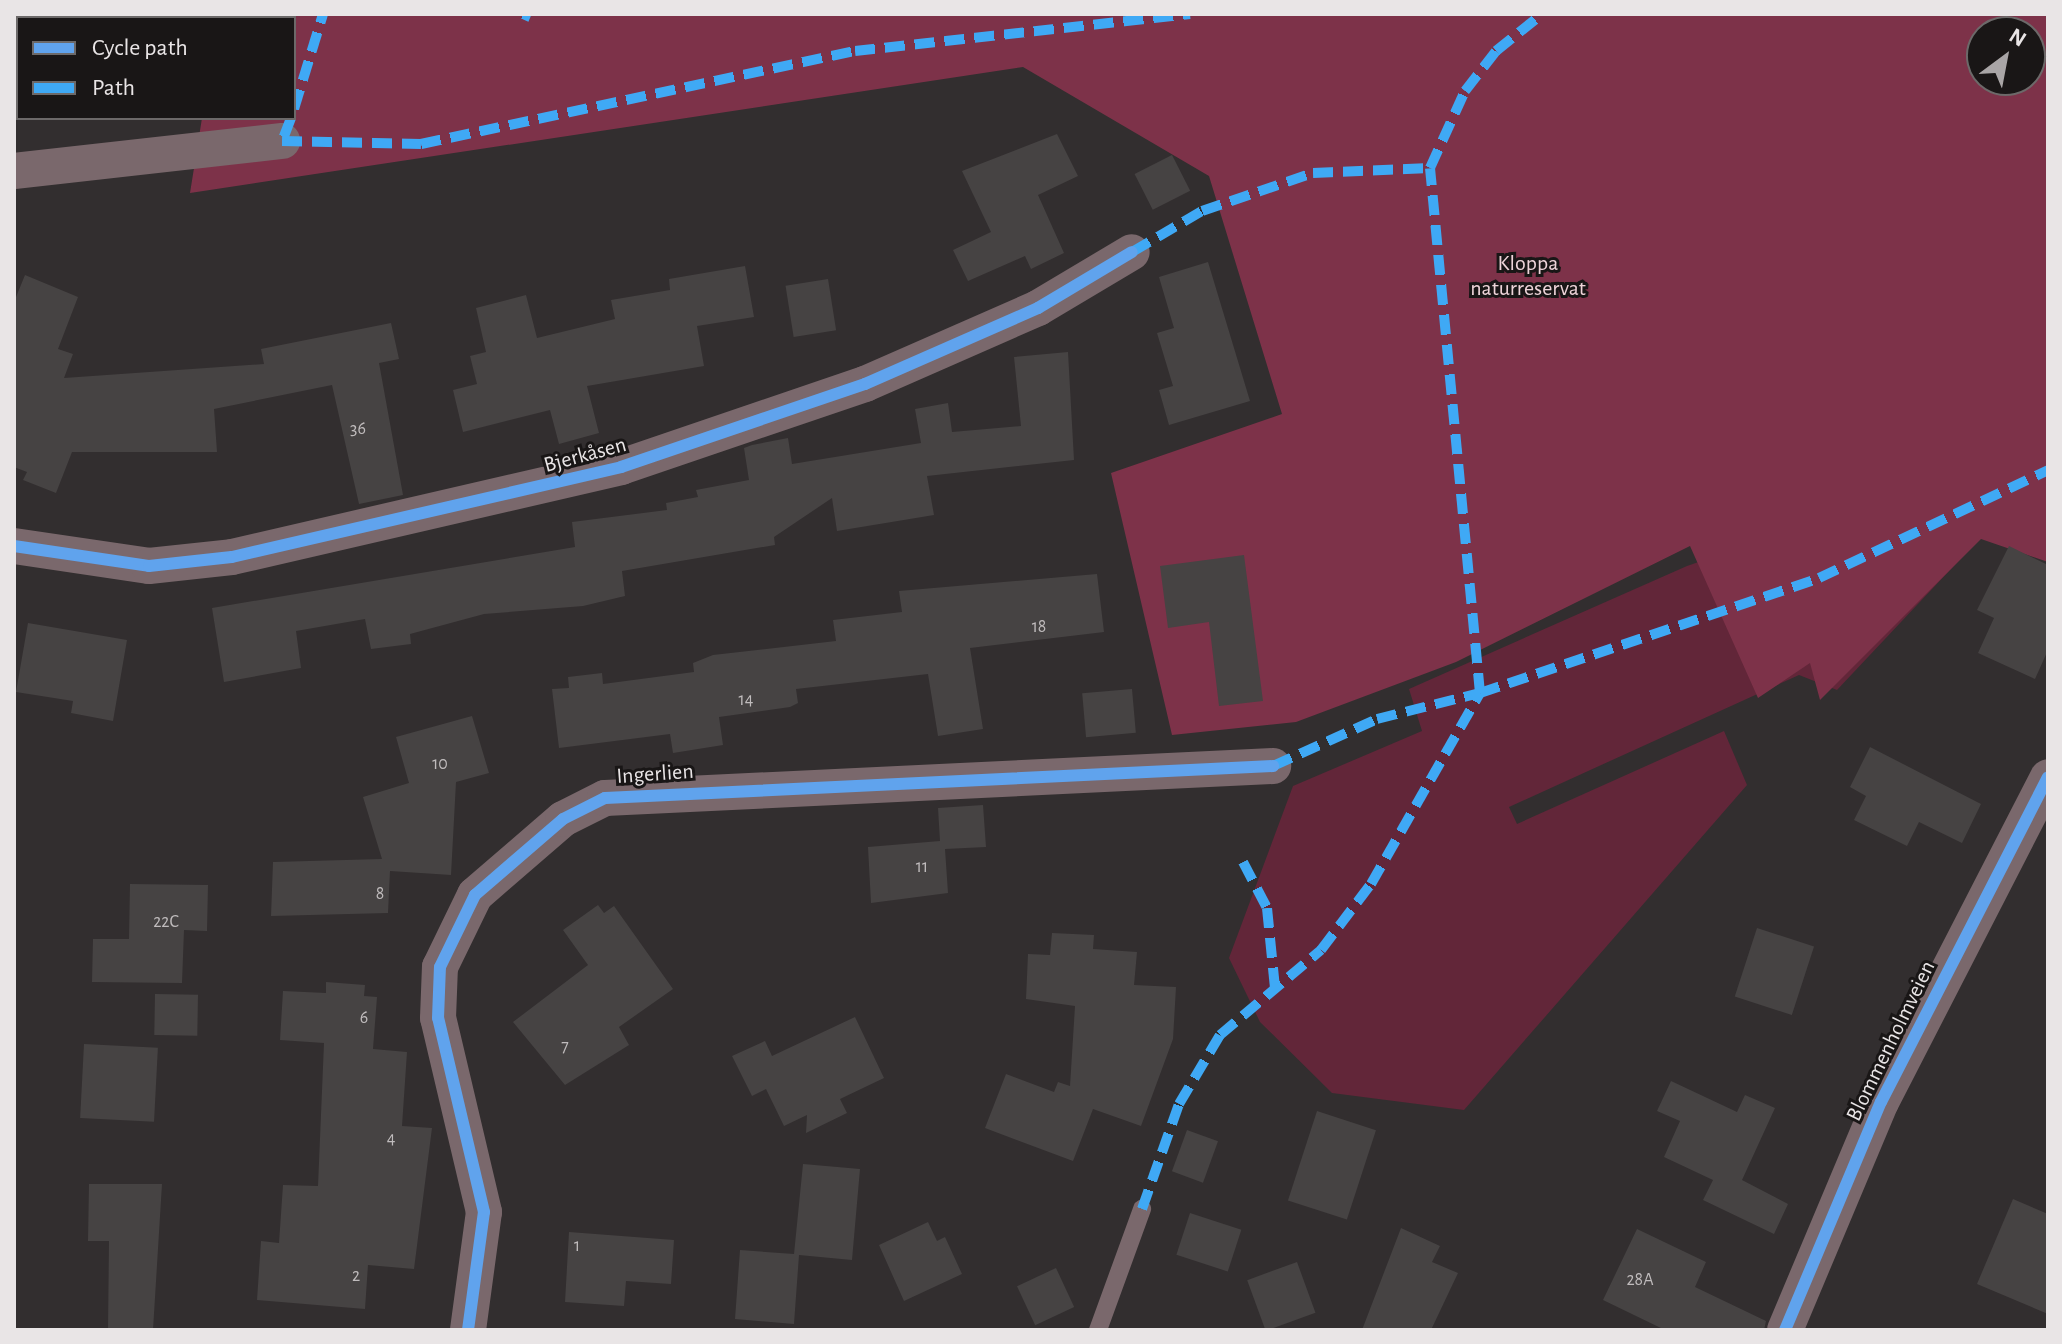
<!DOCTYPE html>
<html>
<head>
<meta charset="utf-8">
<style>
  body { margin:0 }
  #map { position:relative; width:2062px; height:1344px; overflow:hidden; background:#322e2f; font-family:"Alegreya Sans",sans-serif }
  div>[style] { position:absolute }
  .green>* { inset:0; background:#622639 }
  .forest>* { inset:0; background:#7d3249 }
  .building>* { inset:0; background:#464343; transform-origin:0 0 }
  .lane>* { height:18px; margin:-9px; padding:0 9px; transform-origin:9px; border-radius:9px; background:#7a686c }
  .street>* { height:36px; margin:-18px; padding:0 18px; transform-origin:18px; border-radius:18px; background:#7a686c }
  .quiet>* { height:10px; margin-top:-5px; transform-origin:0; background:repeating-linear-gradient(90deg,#3fa9f5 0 20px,transparent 0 30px) }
  .cycleway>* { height:12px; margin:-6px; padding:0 6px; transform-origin:6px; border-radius:6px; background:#60a3ed }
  span { translate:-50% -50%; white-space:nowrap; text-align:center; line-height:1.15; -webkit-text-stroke:6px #191616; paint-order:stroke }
  .number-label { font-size:18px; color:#c0bcbd }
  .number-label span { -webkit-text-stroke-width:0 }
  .park-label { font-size:22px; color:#eed4d9 }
  .street-label { font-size:22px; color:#e9e5e6 }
  .frame { position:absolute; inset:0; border:16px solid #e9e5e6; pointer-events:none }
  .legend { position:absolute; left:16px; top:16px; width:280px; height:104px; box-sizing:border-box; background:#191616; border:2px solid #6c6969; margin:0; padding:10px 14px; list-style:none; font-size:24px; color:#e9e5e6 }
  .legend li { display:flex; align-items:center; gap:16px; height:40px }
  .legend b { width:40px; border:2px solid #6c6969 }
  .north { position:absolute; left:1966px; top:16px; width:80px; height:80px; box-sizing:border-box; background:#191616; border:2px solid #6c6969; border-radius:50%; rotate:32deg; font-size:22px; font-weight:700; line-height:32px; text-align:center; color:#e9e5e6 }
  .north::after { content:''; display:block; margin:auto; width:28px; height:36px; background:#a9a5a6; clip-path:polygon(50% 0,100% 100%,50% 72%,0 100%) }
</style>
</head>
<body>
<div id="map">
  <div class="green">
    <i style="clip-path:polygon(2004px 457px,1997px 520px,1837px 690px,1799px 675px,1509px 807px,1517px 824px,1724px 731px,1747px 785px,1464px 1110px,1332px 1093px,1260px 1022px,1229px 958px,1293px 786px,1422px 731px,1409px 689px,1687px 566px)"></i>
  </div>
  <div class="forest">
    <i style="clip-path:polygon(evenodd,220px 14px,2048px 14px,2048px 562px,1981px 539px,1820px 700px,1810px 663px,1758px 698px,1690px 546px,1456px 662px,1296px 722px,1172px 735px,1111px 473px,1282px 414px,1209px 176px,1023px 67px,190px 193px,202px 118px,294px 118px,294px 18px,220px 14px,1982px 32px,2030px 32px,2030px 80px,1982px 80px,1982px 32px)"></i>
  </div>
  <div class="building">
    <i style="clip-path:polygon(1057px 134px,1078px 176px,1038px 195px,1064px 253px,1031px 269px,1025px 256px,968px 281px,953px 250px,991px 232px,962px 171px)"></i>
    <i style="left:1172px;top:155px;width:40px;height:42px;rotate:63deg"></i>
    <i style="clip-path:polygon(1208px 262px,1250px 401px,1169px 425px,1159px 390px,1173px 386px,1157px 333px,1174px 328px,1159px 277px)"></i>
    <i style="clip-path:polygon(745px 266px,754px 317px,697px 326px,704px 366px,587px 386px,599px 433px,559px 444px,550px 410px,463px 432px,453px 390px,477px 384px,470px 356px,486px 352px,476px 308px,526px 295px,537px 338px,615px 319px,611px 300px,670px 290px,669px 279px)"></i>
    <i style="clip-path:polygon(25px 275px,78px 297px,58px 349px,73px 354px,64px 378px,264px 364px,261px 349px,391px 323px,399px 359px,379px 363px,403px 495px,359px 504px,332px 385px,214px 409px,217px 452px,72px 452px,56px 493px,23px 480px,27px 472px,14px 467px,14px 302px)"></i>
    <i style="left:828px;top:279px;width:52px;height:43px;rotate:81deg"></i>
    <i style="clip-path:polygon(1068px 352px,1074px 460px,927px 476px,934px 515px,837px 531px,832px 498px,774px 537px,775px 545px,622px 571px,625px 596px,583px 606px,484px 614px,410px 634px,411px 644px,371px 649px,365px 619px,296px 631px,301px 668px,224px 682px,212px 608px,575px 547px,572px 522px,667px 510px,666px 503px,698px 497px,696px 490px,749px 480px,744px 448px,752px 445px,788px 438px,792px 464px,921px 443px,915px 409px,948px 403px,952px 432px,1021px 426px,1014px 357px)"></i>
    <i style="clip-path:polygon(2009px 546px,2048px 565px,2048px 650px,2035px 679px,1978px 653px,1994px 618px,1977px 610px)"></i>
    <i style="clip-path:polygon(1244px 555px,1263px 701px,1219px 706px,1209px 622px,1168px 628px,1160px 566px)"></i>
    <i style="clip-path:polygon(1097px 574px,1104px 632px,970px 648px,983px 729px,938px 736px,928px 674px,796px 689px,798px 703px,790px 707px,719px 717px,723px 745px,673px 753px,670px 734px,559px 748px,552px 689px,569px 688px,568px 677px,602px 673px,603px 684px,694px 672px,693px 663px,713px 655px,836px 641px,833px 620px,902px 612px,899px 591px)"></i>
    <i style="clip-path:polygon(28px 623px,127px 640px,113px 721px,71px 713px,73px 701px,16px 692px)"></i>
    <i style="left:1132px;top:689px;width:44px;height:50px;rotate:85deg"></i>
    <i style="clip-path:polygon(472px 716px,489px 773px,456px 782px,451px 875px,390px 871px,388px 913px,271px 916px,273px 862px,382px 859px,363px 797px,409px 783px,396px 737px)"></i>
    <i style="clip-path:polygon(1870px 747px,1981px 804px,1962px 843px,1919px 822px,1907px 846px,1854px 820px,1866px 796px,1850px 787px)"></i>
    <i style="clip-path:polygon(983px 805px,986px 847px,945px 849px,948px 893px,871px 903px,868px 847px,940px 841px,938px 808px)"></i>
    <i style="clip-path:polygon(130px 884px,208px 885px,207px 931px,184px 930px,182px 983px,92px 982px,93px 939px,129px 939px)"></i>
    <i style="clip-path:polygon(598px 905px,604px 913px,614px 906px,673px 989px,619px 1027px,629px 1045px,565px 1085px,513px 1022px,588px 965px,563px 930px)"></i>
    <i style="left:1757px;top:928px;width:60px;height:72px;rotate:18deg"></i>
    <i style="clip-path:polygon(1052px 933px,1094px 935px,1093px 949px,1137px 952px,1134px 985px,1176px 987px,1173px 1039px,1141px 1126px,1093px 1109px,1073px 1161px,985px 1128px,1006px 1074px,1054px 1092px,1058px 1082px,1070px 1086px,1075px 1006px,1026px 999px,1028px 954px,1050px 955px)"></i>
    <i style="clip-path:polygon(326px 982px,365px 985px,364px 996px,377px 997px,373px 1049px,407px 1052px,402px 1126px,432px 1128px,414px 1269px,368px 1265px,365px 1309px,257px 1300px,261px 1241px,279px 1243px,283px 1185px,318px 1186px,324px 1043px,280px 1040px,283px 991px,326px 993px)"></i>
    <i style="left:155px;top:994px;width:43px;height:41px;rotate:1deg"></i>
    <i style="clip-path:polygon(855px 1017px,884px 1078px,840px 1099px,847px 1113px,806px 1133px,807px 1115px,784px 1126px,766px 1089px,752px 1096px,732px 1056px,765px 1041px,772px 1056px)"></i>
    <i style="left:84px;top:1044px;width:74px;height:74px;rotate:3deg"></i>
    <i style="clip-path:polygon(1671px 1081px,1737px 1112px,1745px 1095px,1775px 1108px,1742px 1180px,1788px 1204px,1774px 1234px,1703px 1200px,1713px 1180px,1664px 1157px,1680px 1121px,1657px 1111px)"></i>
    <i style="left:1317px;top:1111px;width:62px;height:94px;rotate:18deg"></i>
    <i style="left:1187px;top:1130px;width:33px;height:44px;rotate:20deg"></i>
    <i style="clip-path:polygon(803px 1164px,860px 1169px,852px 1260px,799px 1255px,794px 1324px,735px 1319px,740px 1250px,794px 1254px)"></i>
    <i style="clip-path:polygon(89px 1184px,162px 1184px,153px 1330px,108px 1330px,109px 1241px,88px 1241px)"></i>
    <i style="clip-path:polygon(2013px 1199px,2048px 1214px,2048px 1314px,1977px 1284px)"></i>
    <i style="left:1190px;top:1213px;width:54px;height:44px;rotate:18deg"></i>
    <i style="clip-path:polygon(928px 1222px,937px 1241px,945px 1237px,962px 1274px,904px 1301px,879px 1245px)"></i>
    <i style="clip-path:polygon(1401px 1228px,1440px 1246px,1432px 1262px,1458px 1273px,1431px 1330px,1362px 1330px)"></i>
    <i style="clip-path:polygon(1637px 1229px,1706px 1262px,1695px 1287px,1766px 1321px,1764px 1330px,1665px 1330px,1603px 1300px)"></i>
    <i style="clip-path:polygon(569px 1232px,674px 1240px,671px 1284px,626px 1281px,624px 1306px,565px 1302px)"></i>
    <i style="left:1297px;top:1262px;width:54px;height:53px;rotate:70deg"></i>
    <i style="left:1056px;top:1268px;width:43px;height:43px;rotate:65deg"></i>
  </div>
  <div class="lane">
    <i style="left:1098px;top:1330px;width:129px;rotate:-70deg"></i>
  </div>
  <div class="street">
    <i style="left:14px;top:171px;width:270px;rotate:-6.4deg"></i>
    <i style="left:14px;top:546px;width:136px;rotate:8.4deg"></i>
    <i style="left:149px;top:566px;width:83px;rotate:-6.2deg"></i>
    <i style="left:232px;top:557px;width:399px;rotate:-13deg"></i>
    <i style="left:621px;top:467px;width:258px;rotate:-18.8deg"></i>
    <i style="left:865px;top:384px;width:189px;rotate:-23.7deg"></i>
    <i style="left:1038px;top:308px;width:109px;rotate:-30.8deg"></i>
    <i style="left:468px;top:1330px;width:119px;rotate:-82.3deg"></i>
    <i style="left:484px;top:1212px;width:199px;rotate:-103.3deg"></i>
    <i style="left:438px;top:1018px;width:51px;rotate:-87.8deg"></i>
    <i style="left:440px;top:967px;width:80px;rotate:-64.1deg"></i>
    <i style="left:475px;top:895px;width:116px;rotate:-40.8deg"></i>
    <i style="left:563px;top:819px;width:47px;rotate:-26.6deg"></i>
    <i style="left:605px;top:798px;width:669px;rotate:-2.74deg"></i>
    <i style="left:1785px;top:1330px;width:247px;rotate:-67.2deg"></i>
    <i style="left:1881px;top:1102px;width:365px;rotate:-62.8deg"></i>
  </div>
  <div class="quiet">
    <i style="left:523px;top:14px;width:8px;rotate:23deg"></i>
    <i style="left:294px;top:109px;width:99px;rotate:-73deg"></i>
    <i style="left:291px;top:118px;width:25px;rotate:111deg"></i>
    <i style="left:282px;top:141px;width:139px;rotate:1.2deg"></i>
    <i style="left:421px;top:144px;width:444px;rotate:-12.1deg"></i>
    <i style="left:855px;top:51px;width:337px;rotate:-6.3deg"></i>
    <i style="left:1132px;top:252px;width:81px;rotate:-30.4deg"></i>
    <i style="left:1202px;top:211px;width:117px;rotate:-18.9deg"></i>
    <i style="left:1313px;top:173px;width:117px;rotate:-2.4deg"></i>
    <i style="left:1273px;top:766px;width:114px;rotate:-24.3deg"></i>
    <i style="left:1377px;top:719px;width:106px;rotate:-14.2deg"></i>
    <i style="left:1480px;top:693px;width:358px;rotate:-18.7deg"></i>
    <i style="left:1819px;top:578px;width:253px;rotate:-25.2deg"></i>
    <i style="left:1243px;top:862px;width:52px;rotate:62.4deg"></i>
    <i style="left:1267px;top:908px;width:80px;rotate:84.3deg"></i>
    <i style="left:1142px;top:1209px;width:111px;rotate:-70.6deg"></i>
    <i style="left:1179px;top:1104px;width:80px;rotate:-59.3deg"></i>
    <i style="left:1220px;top:1035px;width:132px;rotate:-40.1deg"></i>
    <i style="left:1321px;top:950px;width:83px;rotate:-52.9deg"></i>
    <i style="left:1371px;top:884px;width:220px;rotate:-60.3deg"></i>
    <i style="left:1480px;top:693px;width:527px;rotate:-95.44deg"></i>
    <i style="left:1430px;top:168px;width:85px;rotate:-65.6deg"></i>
    <i style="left:1465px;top:91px;width:51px;rotate:-52.2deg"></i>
    <i style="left:1496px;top:51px;width:59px;rotate:-38.8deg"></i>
  </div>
  <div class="cycleway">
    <i style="left:14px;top:546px;width:136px;rotate:8.4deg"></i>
    <i style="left:149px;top:566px;width:83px;rotate:-6.2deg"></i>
    <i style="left:232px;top:557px;width:399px;rotate:-13deg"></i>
    <i style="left:621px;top:467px;width:258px;rotate:-18.8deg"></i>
    <i style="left:865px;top:384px;width:189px;rotate:-23.7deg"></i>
    <i style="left:1038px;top:308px;width:109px;rotate:-30.8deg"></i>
    <i style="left:468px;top:1330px;width:119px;rotate:-82.3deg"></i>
    <i style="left:484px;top:1212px;width:199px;rotate:-103.3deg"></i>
    <i style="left:438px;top:1018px;width:51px;rotate:-87.8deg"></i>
    <i style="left:440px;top:967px;width:80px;rotate:-64.1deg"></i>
    <i style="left:475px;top:895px;width:116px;rotate:-40.8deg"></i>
    <i style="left:563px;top:819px;width:47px;rotate:-26.6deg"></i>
    <i style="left:605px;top:798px;width:669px;rotate:-2.74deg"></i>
    <i style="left:1785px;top:1330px;width:247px;rotate:-67.2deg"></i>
    <i style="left:1881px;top:1102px;width:365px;rotate:-62.8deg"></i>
  </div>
  <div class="number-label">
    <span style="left:358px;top:429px">36</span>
    <span style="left:1039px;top:627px">18</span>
    <span style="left:746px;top:700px">14</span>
    <span style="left:440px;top:764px">10</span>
    <span style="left:922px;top:867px">11</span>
    <span style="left:380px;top:894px">8</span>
    <span style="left:166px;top:922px">22C</span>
    <span style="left:364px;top:1018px">6</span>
    <span style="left:565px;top:1047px">7</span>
    <span style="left:391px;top:1139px">4</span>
    <span style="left:577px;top:1246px">1</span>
    <span style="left:356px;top:1276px">2</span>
    <span style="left:1640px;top:1280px">28A</span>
  </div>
  <div class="park-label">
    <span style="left:1528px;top:276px">Kloppa<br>naturreservat</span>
  </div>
  <div class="street-label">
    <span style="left:585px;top:455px;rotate:-15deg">Bjerkåsen</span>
    <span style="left:655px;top:774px;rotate:-4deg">Ingerlien</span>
    <span style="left:1891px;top:1041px;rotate:-64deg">Blommenholmveien</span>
  </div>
  <div class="frame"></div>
  <ul class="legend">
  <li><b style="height:10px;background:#60a3ed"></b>Cycle path</li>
  <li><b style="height:10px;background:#3fa9f5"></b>Path</li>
  </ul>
  <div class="north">N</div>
</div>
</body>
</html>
